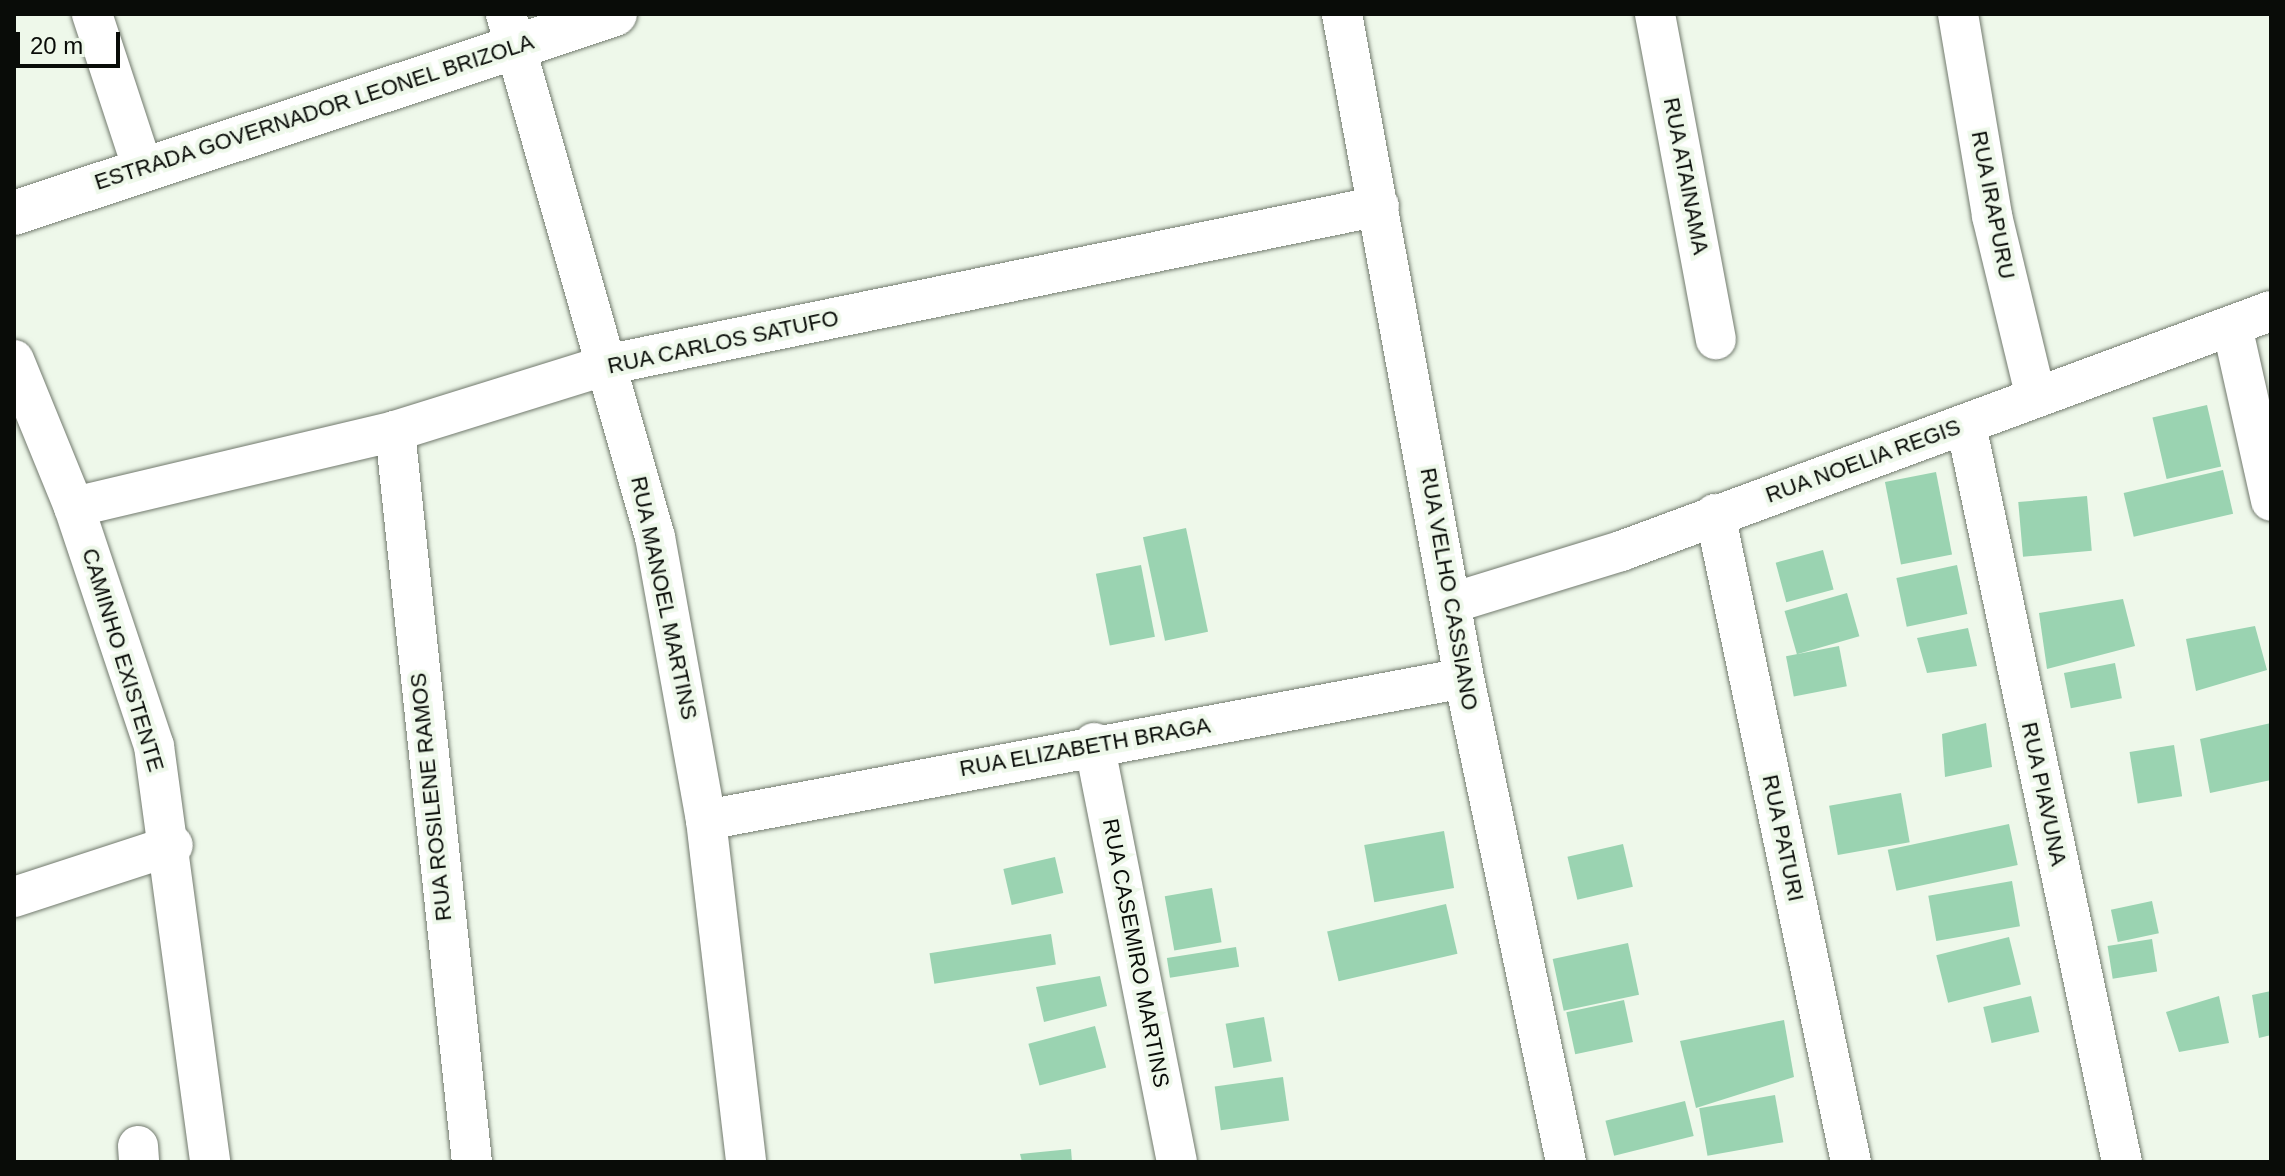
<!DOCTYPE html>
<html>
<head>
<meta charset="utf-8">
<style>
  body { margin:0 }
  #map { position:relative; width:2285px; height:1176px; overflow:hidden; background:#eef8ea; font-family:Helvetica,sans-serif }
  div>[style] { position:absolute }
  .building>* { inset:0; background:#9ad3b1; transform-origin:0 0 }
  .roads { filter:drop-shadow(0 0 2px #727a6e) drop-shadow(0 0 2px #727a6e) }
  .minor>* { height:40px; margin:-20px; padding:0 20px; transform-origin:20px; border-radius:20px; background:#fff }
  .secondary>* { height:44px; margin:-22px; padding:0 22px; transform-origin:22px; border-radius:22px; background:#fff }
  span { translate:-50% -50%; white-space:nowrap; text-align:center; line-height:1.15; -webkit-text-stroke:8px #eef8ea; paint-order:stroke }
  .street-label { font-size:22px; color:#090c08 }
  .frame { position:absolute; inset:0; border:16px solid #090c08; pointer-events:none }
  .scale { position:absolute; left:16px; top:32px; width:104px; height:36px; box-sizing:border-box; border:4px solid #090c08; border-top:0; padding-left:10px; font-size:24px; line-height:28px; white-space:nowrap; color:#090c08; -webkit-text-stroke:6px #eef8ea; paint-order:stroke }
</style>
</head>
<body>
<div id="map">
  <div class="building">
    <i style="left:2207px;top:405px;width:63px;height:56px;rotate:77deg"></i>
    <i style="left:2223px;top:470px;width:45px;height:102px;rotate:77deg"></i>
    <i style="left:1936px;top:472px;width:84px;height:52px;rotate:79deg"></i>
    <i style="left:2087px;top:496px;width:55px;height:69px;rotate:85deg"></i>
    <i style="left:1186px;top:528px;width:106px;height:44px;rotate:78deg"></i>
    <i style="left:1823px;top:550px;width:41px;height:49px;rotate:75deg"></i>
    <i style="left:1141px;top:565px;width:73px;height:46px;rotate:79deg"></i>
    <i style="left:1957px;top:565px;width:50px;height:62px;rotate:78deg"></i>
    <i style="left:1847px;top:593px;width:45px;height:65px;rotate:74deg"></i>
    <i style="clip-path:polygon(2123px 599px,2135px 646px,2047px 669px,2039px 613px)"></i>
    <i style="clip-path:polygon(2255px 626px,2267px 670px,2196px 691px,2186px 639px)"></i>
    <i style="clip-path:polygon(1968px 628px,1977px 666px,1927px 673px,1917px 638px)"></i>
    <i style="left:1839px;top:646px;width:41px;height:54px;rotate:79deg"></i>
    <i style="left:2115px;top:663px;width:36px;height:52px;rotate:79deg"></i>
    <i style="clip-path:polygon(1986px 723px,1992px 767px,1945px 777px,1942px 734px)"></i>
    <i style="clip-path:polygon(2271px 723px,2271px 780px,2210px 793px,2200px 739px)"></i>
    <i style="left:2174px;top:745px;width:52px;height:45px;rotate:81deg"></i>
    <i style="left:1901px;top:793px;width:50px;height:73px;rotate:80deg"></i>
    <i style="left:2009px;top:824px;width:42px;height:124px;rotate:78deg"></i>
    <i style="left:1444px;top:831px;width:58px;height:81px;rotate:80deg"></i>
    <i style="left:1623px;top:844px;width:44px;height:57px;rotate:77deg"></i>
    <i style="left:1055px;top:857px;width:37px;height:53px;rotate:77deg"></i>
    <i style="left:2012px;top:881px;width:46px;height:85px;rotate:80deg"></i>
    <i style="left:1212px;top:888px;width:55px;height:48px;rotate:80deg"></i>
    <i style="left:2152px;top:901px;width:33px;height:42px;rotate:78deg"></i>
    <i style="left:1446px;top:904px;width:51px;height:122px;rotate:77deg"></i>
    <i style="left:1051px;top:934px;width:31px;height:123px;rotate:81deg"></i>
    <i style="left:2009px;top:937px;width:49px;height:75px;rotate:76deg"></i>
    <i style="left:2152px;top:939px;width:33px;height:45px;rotate:81deg"></i>
    <i style="left:1628px;top:943px;width:53px;height:77px;rotate:78deg"></i>
    <i style="left:1236px;top:947px;width:20px;height:70px;rotate:81deg"></i>
    <i style="clip-path:polygon(1100px 976px,1107px 1006px,1044px 1022px,1036px 987px)"></i>
    <i style="clip-path:polygon(2271px 991px,2271px 1035px,2259px 1038px,2252px 995px)"></i>
    <i style="left:2031px;top:996px;width:37px;height:49px;rotate:77deg"></i>
    <i style="clip-path:polygon(2219px 996px,2229px 1043px,2179px 1052px,2166px 1012px)"></i>
    <i style="left:1624px;top:1000px;width:43px;height:59px;rotate:78deg"></i>
    <i style="left:1264px;top:1017px;width:45px;height:39px;rotate:80deg"></i>
    <i style="clip-path:polygon(1784px 1020px,1794px 1077px,1696px 1108px,1680px 1041px)"></i>
    <i style="left:1095px;top:1026px;width:43px;height:69px;rotate:75deg"></i>
    <i style="left:1283px;top:1077px;width:44px;height:69px;rotate:82deg"></i>
    <i style="left:1775px;top:1095px;width:48px;height:77px;rotate:80deg"></i>
    <i style="left:1685px;top:1101px;width:36px;height:82px;rotate:76deg"></i>
    <i style="clip-path:polygon(1071px 1149px,1072px 1162px,1022px 1162px,1020px 1154px)"></i>
  </div>
  <div class="roads">
    <div class="minor">
      <i style="left:92px;top:14px;width:160px;rotate:71.8deg"></i>
      <i style="left:506px;top:14px;width:544px;rotate:74.1deg"></i>
      <i style="left:655px;top:537px;width:288px;rotate:79.8deg"></i>
      <i style="left:706px;top:820px;width:344px;rotate:83.3deg"></i>
      <i style="left:1342px;top:14px;width:675px;rotate:79.59deg"></i>
      <i style="left:1464px;top:678px;width:495px;rotate:78.1deg"></i>
      <i style="left:1655px;top:14px;width:331px;rotate:79.4deg"></i>
      <i style="left:1958px;top:14px;width:205px;rotate:80.4deg"></i>
      <i style="left:1992px;top:216px;width:183px;rotate:76.4deg"></i>
      <i style="left:2232px;top:326px;width:179px;rotate:77.4deg"></i>
      <i style="left:14px;top:360px;width:159px;rotate:67.8deg"></i>
      <i style="left:74px;top:507px;width:252px;rotate:71.5deg"></i>
      <i style="left:154px;top:746px;width:420px;rotate:82.3deg"></i>
      <i style="left:1966px;top:425px;width:753px;rotate:78.05deg"></i>
      <i style="left:395px;top:431px;width:735px;rotate:83.99deg"></i>
      <i style="left:74px;top:507px;width:330px;rotate:-13.3deg"></i>
      <i style="left:395px;top:431px;width:225px;rotate:-17.3deg"></i>
      <i style="left:610px;top:364px;width:785px;rotate:-11.61deg"></i>
      <i style="left:1715px;top:514px;width:662px;rotate:78.15deg"></i>
      <i style="left:1452px;top:603px;width:177px;rotate:-17.1deg"></i>
      <i style="left:1621px;top:551px;width:693px;rotate:-20.27deg"></i>
      <i style="left:1094px;top:743px;width:427px;rotate:78.8deg"></i>
      <i style="left:706px;top:820px;width:771px;rotate:-10.61deg"></i>
      <i style="left:14px;top:897px;width:167px;rotate:-18.1deg"></i>
      <i style="left:138px;top:1146px;width:16px;rotate:86deg"></i>
    </div>
    <div class="secondary">
      <i style="left:14px;top:213px;width:633px;rotate:-18.32deg"></i>
    </div>
  </div>
  <div class="street-label">
    <span style="left:314px;top:112px;rotate:-18deg">ESTRADA GOVERNADOR LEONEL BRIZOLA</span>
    <span style="left:1686px;top:176px;rotate:79deg">RUA ATAINAMA</span>
    <span style="left:1993px;top:205px;rotate:79deg">RUA IRAPURU</span>
    <span style="left:723px;top:342px;rotate:-12deg">RUA CARLOS SATUFO</span>
    <span style="left:1863px;top:461px;rotate:-20deg">RUA NOELIA REGIS</span>
    <span style="left:1449px;top:589px;rotate:80deg">RUA VELHO CASSIANO</span>
    <span style="left:664px;top:598px;rotate:78deg">RUA MANOEL MARTINS</span>
    <span style="left:123px;top:660px;rotate:73deg">CAMINHO EXISTENTE</span>
    <span style="left:1085px;top:747px;rotate:-10deg">RUA ELIZABETH BRAGA</span>
    <span style="left:2044px;top:794px;rotate:78deg">RUA PIAVUNA</span>
    <span style="left:431px;top:797px;rotate:-96deg">RUA ROSILENE RAMOS</span>
    <span style="left:1783px;top:838px;rotate:78deg">RUA PATURI</span>
    <span style="left:1136px;top:953px;rotate:79deg">RUA CASEMIRO MARTINS</span>
  </div>
  <div class="frame"></div>
  <div class="scale">20 m</div>
</div>
</body>
</html>
